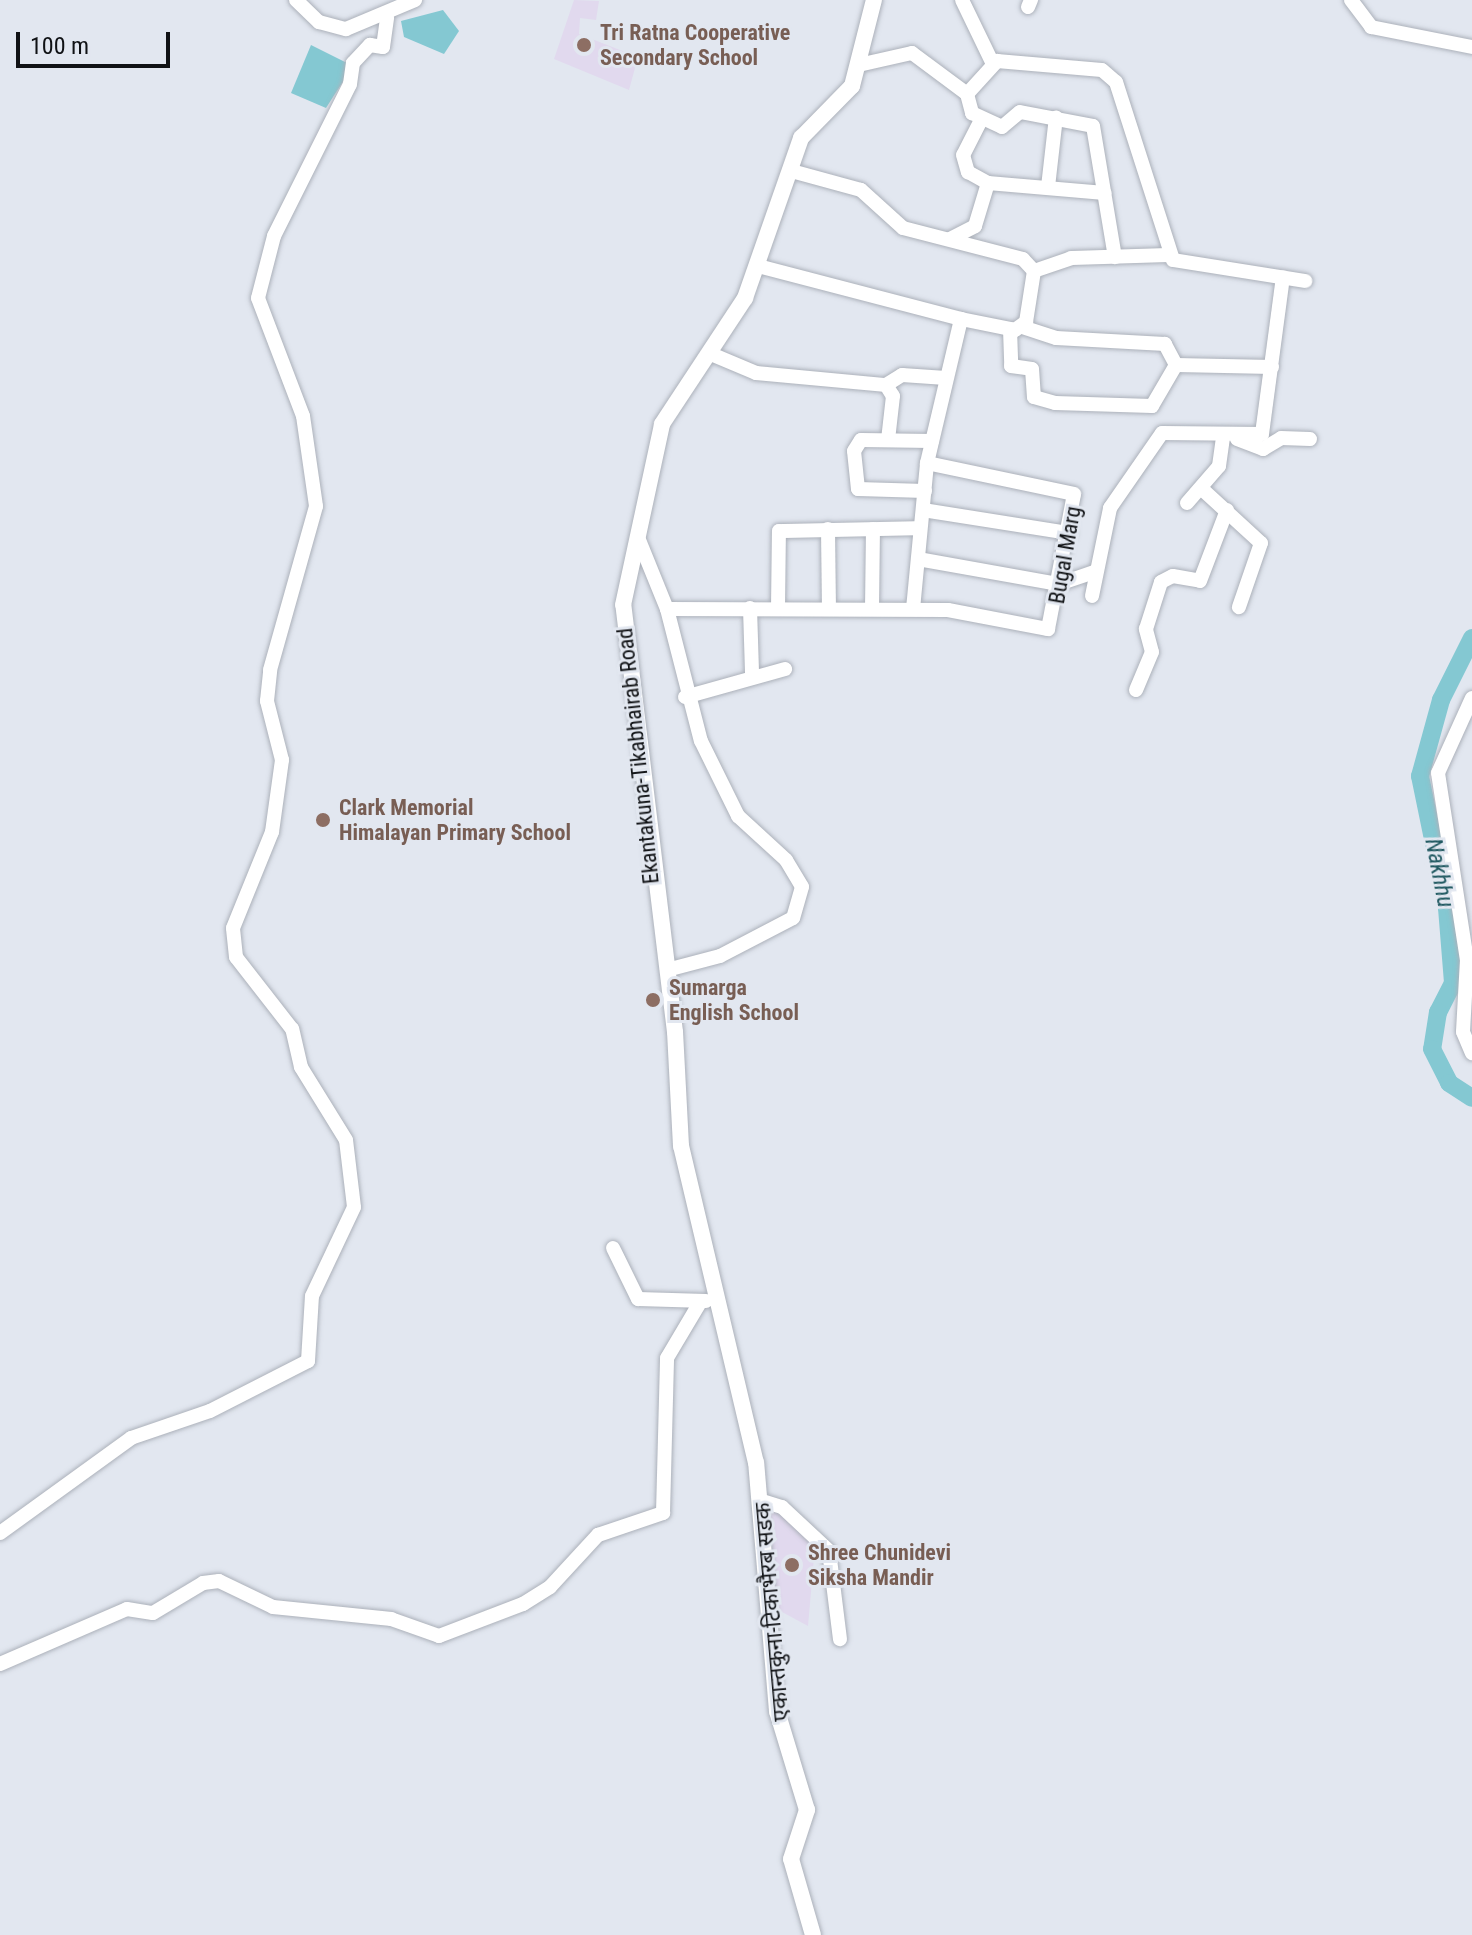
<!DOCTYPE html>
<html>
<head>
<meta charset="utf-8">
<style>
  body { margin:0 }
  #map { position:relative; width:1472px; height:1935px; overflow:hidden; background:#e2e7f0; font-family:"Roboto Condensed","Noto Sans Devanagari",sans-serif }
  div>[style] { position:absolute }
  .education>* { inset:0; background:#e1d9ee }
  .water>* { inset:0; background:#84c8d2 }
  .river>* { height:18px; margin:-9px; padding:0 9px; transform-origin:9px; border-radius:9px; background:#84c8d2 }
  .roads { filter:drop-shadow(0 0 2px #acb1ba) drop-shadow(0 0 2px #acb1ba) }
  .minor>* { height:14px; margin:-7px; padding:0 7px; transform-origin:7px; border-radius:7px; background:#fff }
  .major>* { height:16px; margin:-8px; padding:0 8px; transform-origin:8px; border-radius:8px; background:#fff }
  .dots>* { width:22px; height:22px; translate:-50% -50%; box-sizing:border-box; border:4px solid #e2e7f0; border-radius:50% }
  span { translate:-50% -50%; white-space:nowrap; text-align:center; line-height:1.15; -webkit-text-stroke:6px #e2e7f0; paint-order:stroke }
  .education-label { font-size:22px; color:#785e54; font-weight:700 }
  .left { translate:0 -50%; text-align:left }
  .street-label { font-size:22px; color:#101215 }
  .water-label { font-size:24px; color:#205961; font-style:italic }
  .scale { position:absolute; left:16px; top:32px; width:154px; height:36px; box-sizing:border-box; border:4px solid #101215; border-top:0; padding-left:10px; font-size:24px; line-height:28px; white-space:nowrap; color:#101215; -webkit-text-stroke:6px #e2e7f0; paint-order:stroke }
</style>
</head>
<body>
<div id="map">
  <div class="education">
    <i style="clip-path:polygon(574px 0,599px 1px,596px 20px,580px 18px,579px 34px,638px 57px,629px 90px,554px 59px)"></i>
    <i style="clip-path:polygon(770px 1505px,815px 1546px,808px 1626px,771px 1606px,765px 1530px)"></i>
  </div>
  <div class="water">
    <i style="clip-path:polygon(443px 10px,459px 31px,444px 54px,404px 37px,401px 21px)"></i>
    <i style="clip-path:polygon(311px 45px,353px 66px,326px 108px,291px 93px)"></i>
  </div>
  <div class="river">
    <i style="left:1472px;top:638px;width:69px;rotate:116.6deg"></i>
    <i style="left:1441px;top:700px;width:79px;rotate:105.4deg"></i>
    <i style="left:1420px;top:776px;width:135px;rotate:78.4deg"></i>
    <i style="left:1447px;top:908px;width:75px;rotate:85.4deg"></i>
    <i style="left:1453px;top:983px;width:33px;rotate:117deg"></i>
    <i style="left:1438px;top:1012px;width:37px;rotate:99deg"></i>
    <i style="left:1432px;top:1049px;width:38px;rotate:63deg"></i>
    <i style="left:1449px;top:1083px;width:27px;rotate:33deg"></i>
  </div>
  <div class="roads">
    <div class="minor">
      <i style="left:296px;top:0;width:32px;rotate:44deg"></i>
      <i style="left:319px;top:22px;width:28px;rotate:15deg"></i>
      <i style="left:346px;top:29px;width:75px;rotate:-22.8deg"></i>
      <i style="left:962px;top:0;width:69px;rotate:64.2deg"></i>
      <i style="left:1351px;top:0;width:34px;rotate:53deg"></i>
      <i style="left:1371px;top:27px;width:103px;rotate:11.2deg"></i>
      <i style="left:1028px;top:7px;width:8px;rotate:-67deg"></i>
      <i style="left:863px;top:64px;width:50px;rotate:-12.7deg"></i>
      <i style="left:912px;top:53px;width:69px;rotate:36.7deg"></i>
      <i style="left:967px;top:94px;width:45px;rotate:-47.7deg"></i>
      <i style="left:997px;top:61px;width:105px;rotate:4.9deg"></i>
      <i style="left:1102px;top:70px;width:18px;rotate:41deg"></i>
      <i style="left:1116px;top:82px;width:187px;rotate:72.2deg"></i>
      <i style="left:1173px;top:260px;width:134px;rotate:9deg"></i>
      <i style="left:967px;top:94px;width:20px;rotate:75deg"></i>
      <i style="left:972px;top:113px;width:33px;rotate:25deg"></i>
      <i style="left:1002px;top:127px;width:23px;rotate:-40deg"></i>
      <i style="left:1020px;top:112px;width:74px;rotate:10.9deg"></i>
      <i style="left:1093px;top:126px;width:133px;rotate:80.5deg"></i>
      <i style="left:981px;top:120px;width:39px;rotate:117deg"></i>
      <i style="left:963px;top:155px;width:18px;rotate:74deg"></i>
      <i style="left:968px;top:172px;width:23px;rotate:29deg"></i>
      <i style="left:988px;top:183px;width:117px;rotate:4.9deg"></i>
      <i style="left:1048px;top:187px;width:70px;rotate:-83.5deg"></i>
      <i style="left:950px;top:239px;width:28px;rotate:-27deg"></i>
      <i style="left:975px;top:226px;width:45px;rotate:-73.2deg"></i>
      <i style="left:758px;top:266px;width:210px;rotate:14.6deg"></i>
      <i style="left:961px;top:319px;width:55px;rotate:11.5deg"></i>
      <i style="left:1015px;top:330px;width:14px;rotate:-36deg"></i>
      <i style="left:1026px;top:322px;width:52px;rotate:-81.1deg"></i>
      <i style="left:1034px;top:271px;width:16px;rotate:-133deg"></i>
      <i style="left:1023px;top:259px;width:124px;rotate:-165.5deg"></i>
      <i style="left:903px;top:228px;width:57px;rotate:-137.9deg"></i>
      <i style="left:861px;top:190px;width:73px;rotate:-164.8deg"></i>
      <i style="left:1034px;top:271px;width:39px;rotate:-19deg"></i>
      <i style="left:1071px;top:258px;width:98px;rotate:-1.8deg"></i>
      <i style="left:1010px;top:329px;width:37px;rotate:88deg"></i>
      <i style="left:1011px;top:366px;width:21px;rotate:8deg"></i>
      <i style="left:1032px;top:369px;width:28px;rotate:86deg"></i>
      <i style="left:1034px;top:397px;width:22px;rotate:16deg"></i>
      <i style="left:1055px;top:403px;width:97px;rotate:1.8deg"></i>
      <i style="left:1152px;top:406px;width:48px;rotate:-59.7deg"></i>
      <i style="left:1176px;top:365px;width:24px;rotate:-118deg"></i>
      <i style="left:1165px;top:344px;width:109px;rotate:-176.8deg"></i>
      <i style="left:1056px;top:338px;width:35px;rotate:-162deg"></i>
      <i style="left:711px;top:354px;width:49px;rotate:22.9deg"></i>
      <i style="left:756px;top:373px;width:131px;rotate:5.3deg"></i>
      <i style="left:886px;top:385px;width:13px;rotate:58deg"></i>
      <i style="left:893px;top:396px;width:44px;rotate:96.5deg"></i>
      <i style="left:1176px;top:365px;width:96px;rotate:1.2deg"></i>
      <i style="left:886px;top:385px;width:19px;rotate:-32deg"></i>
      <i style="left:902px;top:375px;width:44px;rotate:3.9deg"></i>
      <i style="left:1237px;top:439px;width:28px;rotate:21deg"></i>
      <i style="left:1263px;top:449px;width:21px;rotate:-31deg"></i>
      <i style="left:1281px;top:438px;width:29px;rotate:2deg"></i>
      <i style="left:1202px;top:489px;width:80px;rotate:42.5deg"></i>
      <i style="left:1261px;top:543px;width:68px;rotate:109deg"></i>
      <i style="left:925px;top:491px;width:67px;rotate:-178.3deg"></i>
      <i style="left:858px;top:489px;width:38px;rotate:-96deg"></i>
      <i style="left:854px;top:451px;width:13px;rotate:-58deg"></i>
      <i style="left:861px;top:440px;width:71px;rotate:0.8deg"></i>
      <i style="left:1187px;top:503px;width:49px;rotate:-49.1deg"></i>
      <i style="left:1219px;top:466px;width:28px;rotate:-82deg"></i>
      <i style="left:923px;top:510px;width:148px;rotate:9deg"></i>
      <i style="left:828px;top:529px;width:80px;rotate:89.3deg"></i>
      <i style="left:639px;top:540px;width:74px;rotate:67.9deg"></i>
      <i style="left:667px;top:609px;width:136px;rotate:75.6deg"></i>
      <i style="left:701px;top:741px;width:84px;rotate:63.7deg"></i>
      <i style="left:738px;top:816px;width:65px;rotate:42.5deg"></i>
      <i style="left:786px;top:860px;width:31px;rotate:59deg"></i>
      <i style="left:802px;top:887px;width:32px;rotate:106deg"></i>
      <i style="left:793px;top:918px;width:82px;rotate:152.5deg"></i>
      <i style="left:720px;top:956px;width:55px;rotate:165.2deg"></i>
      <i style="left:918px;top:559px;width:143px;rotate:10.1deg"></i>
      <i style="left:1059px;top:584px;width:39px;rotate:-19deg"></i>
      <i style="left:1092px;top:596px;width:90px;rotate:-78.4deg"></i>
      <i style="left:1110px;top:508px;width:91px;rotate:-55.3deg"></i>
      <i style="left:1162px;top:433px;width:100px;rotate:0.6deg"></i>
      <i style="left:1262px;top:434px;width:158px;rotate:-82.4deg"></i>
      <i style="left:750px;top:608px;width:65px;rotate:88.2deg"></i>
      <i style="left:778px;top:608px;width:77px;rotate:-89.3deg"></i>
      <i style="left:779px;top:531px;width:141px;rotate:-1.2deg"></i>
      <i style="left:667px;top:609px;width:281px;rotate:0.2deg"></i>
      <i style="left:948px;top:610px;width:102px;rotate:10.8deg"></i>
      <i style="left:1048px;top:629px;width:137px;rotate:-79.1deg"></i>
      <i style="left:1074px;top:494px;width:150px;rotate:-168.1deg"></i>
      <i style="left:872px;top:609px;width:80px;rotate:-89.3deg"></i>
      <i style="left:913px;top:609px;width:147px;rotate:-84.5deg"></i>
      <i style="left:927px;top:463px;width:148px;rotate:-76.7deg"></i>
      <i style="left:1136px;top:690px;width:41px;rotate:-67.2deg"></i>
      <i style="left:1152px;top:652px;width:24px;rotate:-105deg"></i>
      <i style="left:1146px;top:629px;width:49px;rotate:-72.3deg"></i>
      <i style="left:1161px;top:582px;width:13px;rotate:-27deg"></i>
      <i style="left:1173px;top:576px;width:27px;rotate:10deg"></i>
      <i style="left:1200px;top:581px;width:76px;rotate:-69.2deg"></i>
      <i style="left:685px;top:697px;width:104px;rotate:-15.6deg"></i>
      <i style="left:1472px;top:698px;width:82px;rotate:114.4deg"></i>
      <i style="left:1438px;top:773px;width:189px;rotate:81.2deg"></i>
      <i style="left:1467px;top:960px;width:72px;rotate:93.2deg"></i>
      <i style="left:1463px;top:1032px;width:23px;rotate:67deg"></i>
      <i style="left:613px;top:1248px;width:57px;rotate:63.9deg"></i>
      <i style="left:638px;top:1299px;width:68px;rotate:1.7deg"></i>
      <i style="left:762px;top:1501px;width:21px;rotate:17deg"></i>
      <i style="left:782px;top:1507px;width:64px;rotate:43.1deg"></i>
      <i style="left:829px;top:1551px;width:89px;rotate:82.9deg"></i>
      <i style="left:0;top:1533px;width:162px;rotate:-35.9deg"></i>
      <i style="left:131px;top:1438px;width:83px;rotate:-18.9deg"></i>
      <i style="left:210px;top:1411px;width:110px;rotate:-27deg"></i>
      <i style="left:308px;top:1361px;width:65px;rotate:-86.5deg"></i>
      <i style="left:312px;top:1296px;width:98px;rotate:-64.7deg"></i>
      <i style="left:354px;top:1207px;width:67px;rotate:-96.8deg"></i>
      <i style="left:346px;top:1140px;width:86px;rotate:-121.7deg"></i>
      <i style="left:301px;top:1067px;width:39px;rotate:-103deg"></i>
      <i style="left:292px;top:1029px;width:91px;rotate:-127.9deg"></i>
      <i style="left:236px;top:957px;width:29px;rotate:-96deg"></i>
      <i style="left:233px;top:928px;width:104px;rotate:-67.9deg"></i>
      <i style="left:272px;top:832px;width:73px;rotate:-82.1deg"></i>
      <i style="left:282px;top:760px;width:61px;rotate:-104.3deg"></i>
      <i style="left:267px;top:701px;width:31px;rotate:-84deg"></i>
      <i style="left:270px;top:670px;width:170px;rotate:-74.3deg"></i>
      <i style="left:316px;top:506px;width:91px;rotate:-98.2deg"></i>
      <i style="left:303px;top:416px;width:126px;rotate:-110.9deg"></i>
      <i style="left:258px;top:298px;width:64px;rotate:-75.5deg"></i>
      <i style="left:274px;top:236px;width:170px;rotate:-63.4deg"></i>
      <i style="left:350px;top:84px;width:21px;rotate:-82deg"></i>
      <i style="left:353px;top:63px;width:25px;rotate:-47deg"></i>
      <i style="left:370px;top:45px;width:13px;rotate:9deg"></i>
      <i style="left:383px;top:47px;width:30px;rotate:-82deg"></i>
      <i style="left:0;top:1664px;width:138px;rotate:-23.4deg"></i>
      <i style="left:127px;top:1609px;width:26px;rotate:9deg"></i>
      <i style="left:153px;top:1613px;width:58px;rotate:-31deg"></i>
      <i style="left:203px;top:1583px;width:16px;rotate:-7deg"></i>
      <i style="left:219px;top:1581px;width:60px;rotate:25.7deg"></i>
      <i style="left:273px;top:1607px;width:119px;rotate:5.8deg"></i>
      <i style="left:391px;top:1619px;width:51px;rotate:19.5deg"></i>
      <i style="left:439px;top:1636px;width:90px;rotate:-20.9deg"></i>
      <i style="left:523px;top:1604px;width:32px;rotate:-32deg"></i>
      <i style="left:550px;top:1587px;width:71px;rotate:-47.3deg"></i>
      <i style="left:598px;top:1535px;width:69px;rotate:-18.7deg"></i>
      <i style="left:663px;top:1513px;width:155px;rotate:-88.5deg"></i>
      <i style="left:667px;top:1358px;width:63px;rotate:-59.3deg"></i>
    </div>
    <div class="major">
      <i style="left:813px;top:1935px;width:79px;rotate:-106.1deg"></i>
      <i style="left:791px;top:1859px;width:52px;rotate:-71.9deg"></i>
      <i style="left:807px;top:1810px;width:103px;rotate:-106.9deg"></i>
      <i style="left:777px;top:1711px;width:249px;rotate:-94.8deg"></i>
      <i style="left:756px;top:1463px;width:326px;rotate:-103.3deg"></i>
      <i style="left:681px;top:1146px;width:114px;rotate:-93deg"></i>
      <i style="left:675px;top:1032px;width:430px;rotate:-96.9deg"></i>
      <i style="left:623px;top:605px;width:185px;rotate:-77.8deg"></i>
      <i style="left:662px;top:424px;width:151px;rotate:-56.6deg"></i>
      <i style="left:745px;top:298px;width:170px;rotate:-70.7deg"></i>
      <i style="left:801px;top:138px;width:73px;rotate:-45.6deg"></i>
      <i style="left:852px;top:86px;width:89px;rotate:-75.7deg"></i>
    </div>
  </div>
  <div class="dots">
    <i style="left:584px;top:45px;background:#8d6e63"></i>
    <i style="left:323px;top:820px;background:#8d6e63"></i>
    <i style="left:653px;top:1000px;background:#8d6e63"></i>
    <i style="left:792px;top:1565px;background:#8d6e63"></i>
  </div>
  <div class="education-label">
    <span class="left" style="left:600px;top:45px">Tri Ratna Cooperative<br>Secondary School</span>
    <span class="left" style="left:339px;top:820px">Clark Memorial<br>Himalayan Primary School</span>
    <span class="left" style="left:669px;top:1000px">Sumarga<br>English School</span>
    <span class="left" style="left:808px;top:1565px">Shree Chunidevi<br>Siksha Mandir</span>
  </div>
  <div class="street-label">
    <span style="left:1065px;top:555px;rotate:-80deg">Bugal Marg</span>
    <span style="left:638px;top:756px;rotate:-96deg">Ekantakuna-Tikabhairab Road</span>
    <span style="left:772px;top:1612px;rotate:-95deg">एकान्तकुना-टिकाभैरब सडक</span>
  </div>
  <div class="water-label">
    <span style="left:1439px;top:873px;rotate:79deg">Nakhhu</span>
  </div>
  <div class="scale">100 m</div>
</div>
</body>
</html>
